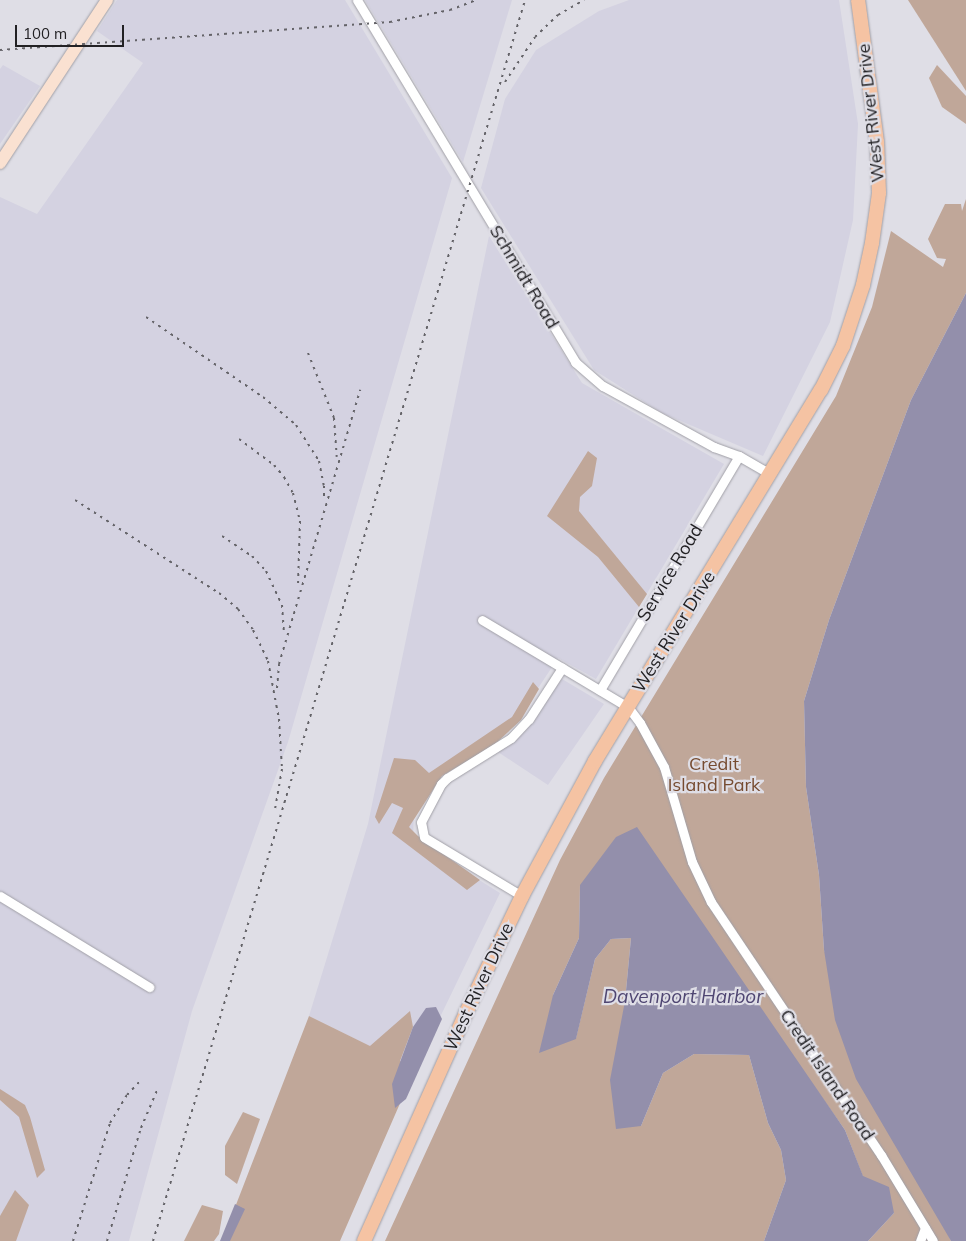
<!DOCTYPE html>
<html>
<head>
<meta charset="utf-8">
<style>
  body { margin:0 }
  #map { position:relative; width:966px; height:1241px; overflow:hidden; background:#dfdee6; font-family:Mulish,sans-serif }
  div>[style] { position:absolute }
  .built>* { inset:0; background:#d4d2e1 }
  .green>* { inset:0; background:#c0a799 }
  .water>* { inset:0; background:#938fab }
  .roads { filter:drop-shadow(0 0 1px #a1a0a7) drop-shadow(0 0 1px #a1a0a7) }
  .street>* { height:9px; margin:-4.5px; padding:0 4.5px; transform-origin:4.5px; border-radius:4.5px; background:#fff }
  .secondary>* { height:12px; margin:-6px; padding:0 6px; transform-origin:6px; border-radius:6px; background:#fae1d1 }
  .primary>* { height:14px; margin:-7px; padding:0 7px; transform-origin:7px; border-radius:7px; background:#f5c3a3 }
  .rail>* { height:2px; margin-top:-1px; transform-origin:0; background:repeating-linear-gradient(90deg,#646368 0 2.5px,transparent 0 7.5px) }
  span { translate:-50% -50%; white-space:nowrap; text-align:center; line-height:1.15; -webkit-text-stroke:4.5px #dfdee6; paint-order:stroke }
  .street-label { font-size:18px; color:#222124 }
  .park-label { font-size:18px; color:#764b30 }
  .water-label { font-size:19px; color:#4f4672; font-style:italic }
  .scale { position:absolute; left:15px; top:25px; width:109px; height:22px; box-sizing:border-box; border:2px solid #222124; border-top:0; padding-left:6px; font-size:15px; line-height:18px; white-space:nowrap; color:#222124; -webkit-text-stroke:4px #dfdee6; paint-order:stroke }
</style>
</head>
<body>
<div id="map">
  <div class="built">
    <i style="clip-path:polygon(117px 0,345px 0,452px 178px,288px 742px,192px 1011px,129px 1241px,0 1241px,0 197px,37px 214px,143px 63px,97px 31px)"></i>
    <i style="clip-path:polygon(365px 0,512px 0,463px 162px)"></i>
    <i style="clip-path:polygon(629px 0,839px 0,858px 124px,853px 220px,830px 322px,763px 456px,662px 413px,594px 370px,481px 188px,505px 99px,536px 50px,599px 11px)"></i>
    <i style="clip-path:polygon(3px 65px,40px 86px,0 144px,0 69px)"></i>
    <i style="clip-path:polygon(489px 236px,582px 383px,724px 464px,596px 679px,558px 658px,519px 717px,443px 771px,414px 812px,413px 839px,500px 893px,415px 1069px,309px 1016px,368px 824px)"></i>
    <i style="clip-path:polygon(562px 679px,604px 704px,548px 785px,498px 752px,524px 731px)"></i>
  </div>
  <div class="green">
    <i style="clip-path:polygon(908px 0,966px 0,966px 91px)"></i>
    <i style="clip-path:polygon(937px 65px,966px 96px,966px 124px,942px 107px,929px 78px)"></i>
    <i style="clip-path:polygon(966px 199px,966px 293px,911px 400px,829px 620px,804px 701px,806px 787px,819px 875px,824px 950px,951px 1241px,868px 1241px,894px 1213px,863px 1177px,845px 1130px,799px 1065px,580px 885px,579px 938px,553px 995px,576px 1038px,595px 959px,611px 939px,631px 938px,625px 1001px,641px 1126px,663px 1073px,694px 1054px,749px 1055px,768px 1123px,781px 1150px,786px 1180px,764px 1241px,385px 1241px,560px 860px,604px 778px,836px 396px,872px 307px,891px 231px,943px 267px,946px 259px,937px 258px,928px 239px,945px 204px,961px 204px,962px 211px)"></i>
    <i style="clip-path:polygon(588px 451px,597px 458px,592px 486px,580px 497px,579px 511px,647px 594px,639px 607px,598px 557px,547px 516px)"></i>
    <i style="clip-path:polygon(533px 682px,539px 689px,521px 720px,494px 745px,442px 776px,409px 827px,418px 836px,480px 880px,467px 890px,392px 833px,403px 808px,392px 803px,379px 824px,375px 817px,394px 758px,415px 760px,429px 773px,512px 717px)"></i>
    <i style="clip-path:polygon(410px 1011px,413px 1027px,400px 1061px,415px 1069px,340px 1241px,222px 1241px,309px 1016px,370px 1046px)"></i>
    <i style="clip-path:polygon(0 1089px,25px 1105px,30px 1117px,45px 1170px,37px 1178px,19px 1117px,0 1100px)"></i>
    <i style="clip-path:polygon(243px 1112px,260px 1119px,237px 1184px,225px 1175px,225px 1146px)"></i>
    <i style="clip-path:polygon(15px 1190px,29px 1205px,16px 1241px,0 1241px,0 1216px)"></i>
    <i style="clip-path:polygon(202px 1205px,223px 1211px,219px 1234px,214px 1241px,184px 1241px)"></i>
  </div>
  <div class="water">
    <i style="clip-path:polygon(966px 293px,966px 1241px,951px 1241px,856px 1079px,835px 1020px,824px 950px,819px 875px,806px 787px,804px 701px,829px 620px,911px 400px)"></i>
    <i style="clip-path:polygon(637px 827px,845px 1130px,863px 1176px,889px 1187px,894px 1213px,868px 1241px,764px 1241px,786px 1180px,781px 1150px,768px 1123px,749px 1055px,694px 1054px,663px 1073px,641px 1126px,616px 1129px,610px 1080px,625px 1001px,631px 938px,611px 939px,595px 959px,576px 1039px,539px 1053px,553px 995px,579px 938px,580px 885px,616px 837px)"></i>
    <i style="clip-path:polygon(436px 1007px,442px 1019px,406px 1099px,395px 1108px,392px 1084px,413px 1027px,426px 1008px)"></i>
    <i style="clip-path:polygon(235px 1204px,245px 1209px,230px 1241px,220px 1241px)"></i>
  </div>
  <div class="roads">
    <div class="street">
      <i style="left:357px;top:0;width:423px;rotate:58.9deg"></i>
      <i style="left:575px;top:362px;width:37px;rotate:41deg"></i>
      <i style="left:603px;top:386px;width:127px;rotate:28.8deg"></i>
      <i style="left:714px;top:447px;width:27px;rotate:20deg"></i>
      <i style="left:739px;top:456px;width:34px;rotate:30deg"></i>
      <i style="left:482px;top:620px;width:170px;rotate:30.8deg"></i>
      <i style="left:628px;top:707px;width:20px;rotate:53deg"></i>
      <i style="left:640px;top:723px;width:50px;rotate:61.4deg"></i>
      <i style="left:664px;top:767px;width:99px;rotate:73.6deg"></i>
      <i style="left:692px;top:862px;width:44px;rotate:64.6deg"></i>
      <i style="left:711px;top:902px;width:305px;rotate:56.1deg"></i>
      <i style="left:881px;top:1155px;width:100px;rotate:58.8deg"></i>
      <i style="left:600px;top:690px;width:272px;rotate:-59.3deg"></i>
      <i style="left:0;top:896px;width:175px;rotate:31.4deg"></i>
      <i style="left:522px;top:896px;width:114px;rotate:-149deg"></i>
      <i style="left:424px;top:837px;width:15px;rotate:-101deg"></i>
      <i style="left:421px;top:822px;width:43px;rotate:-62.2deg"></i>
      <i style="left:441px;top:784px;width:8px;rotate:-45deg"></i>
      <i style="left:447px;top:778px;width:75px;rotate:-32deg"></i>
      <i style="left:511px;top:738px;width:26px;rotate:-47deg"></i>
      <i style="left:529px;top:719px;width:61px;rotate:-57.1deg"></i>
      <i style="left:920px;top:1241px;width:14px;rotate:-69deg"></i>
    </div>
    <div class="secondary">
      <i style="left:0;top:163px;width:195px;rotate:-56.7deg"></i>
    </div>
    <div class="primary">
      <i style="left:364px;top:1241px;width:250px;rotate:-65.9deg"></i>
      <i style="left:466px;top:1013px;width:130px;rotate:-64.4deg"></i>
      <i style="left:522px;top:896px;width:153px;rotate:-61.6deg"></i>
      <i style="left:595px;top:761px;width:434px;rotate:-58.7deg"></i>
      <i style="left:821px;top:390px;width:49px;rotate:-63.4deg"></i>
      <i style="left:843px;top:346px;width:64px;rotate:-71.8deg"></i>
      <i style="left:863px;top:285px;width:43px;rotate:-77.9deg"></i>
      <i style="left:872px;top:243px;width:50px;rotate:-82deg"></i>
      <i style="left:879px;top:193px;width:51px;rotate:-92.2deg"></i>
      <i style="left:877px;top:142px;width:143px;rotate:-97.6deg"></i>
    </div>
  </div>
  <div class="rail">
    <i style="left:0;top:50px;width:391px;rotate:-4.1deg"></i>
    <i style="left:390px;top:22px;width:61px;rotate:-11.3deg"></i>
    <i style="left:450px;top:10px;width:28px;rotate:-21deg"></i>
    <i style="left:505px;top:82px;width:54px;rotate:-56.3deg"></i>
    <i style="left:535px;top:37px;width:32px;rotate:-44deg"></i>
    <i style="left:558px;top:15px;width:30px;rotate:-30deg"></i>
    <i style="left:146px;top:317px;width:142px;rotate:34.4deg"></i>
    <i style="left:263px;top:397px;width:43px;rotate:40.3deg"></i>
    <i style="left:296px;top:425px;width:43px;rotate:57.4deg"></i>
    <i style="left:319px;top:461px;width:25px;rotate:79deg"></i>
    <i style="left:324px;top:486px;width:14px;rotate:90deg"></i>
    <i style="left:308px;top:353px;width:70px;rotate:68.2deg"></i>
    <i style="left:334px;top:418px;width:39px;rotate:86deg"></i>
    <i style="left:239px;top:439px;width:44px;rotate:36.6deg"></i>
    <i style="left:274px;top:465px;width:16px;rotate:50deg"></i>
    <i style="left:284px;top:477px;width:18px;rotate:61deg"></i>
    <i style="left:293px;top:493px;width:29px;rotate:76deg"></i>
    <i style="left:300px;top:521px;width:62px;rotate:91.8deg"></i>
    <i style="left:75px;top:500px;width:171px;rotate:32.9deg"></i>
    <i style="left:219px;top:593px;width:25px;rotate:40deg"></i>
    <i style="left:238px;top:609px;width:26px;rotate:54deg"></i>
    <i style="left:253px;top:630px;width:34px;rotate:64deg"></i>
    <i style="left:268px;top:661px;width:59px;rotate:79.3deg"></i>
    <i style="left:279px;top:719px;width:50px;rotate:86.6deg"></i>
    <i style="left:282px;top:769px;width:41px;rotate:99.9deg"></i>
    <i style="left:222px;top:536px;width:36px;rotate:34deg"></i>
    <i style="left:252px;top:556px;width:21px;rotate:47deg"></i>
    <i style="left:266px;top:571px;width:38px;rotate:65deg"></i>
    <i style="left:282px;top:605px;width:28px;rotate:86deg"></i>
    <i style="left:277px;top:688px;width:24px;rotate:-85deg"></i>
    <i style="left:279px;top:664px;width:286px;rotate:-73.5deg"></i>
    <i style="left:73px;top:1241px;width:124px;rotate:-72.6deg"></i>
    <i style="left:110px;top:1123px;width:33px;rotate:-59deg"></i>
    <i style="left:127px;top:1095px;width:22px;rotate:-47deg"></i>
    <i style="left:107px;top:1241px;width:118px;rotate:-73.3deg"></i>
    <i style="left:141px;top:1128px;width:43px;rotate:-67deg"></i>
    <i style="left:153px;top:1241px;width:1296px;rotate:-73.31deg"></i>
  </div>
  <div class="street-label">
    <span style="left:871px;top:113px;rotate:-96deg">West River Drive</span>
    <span style="left:524px;top:277px;rotate:59deg">Schmidt Road</span>
    <span style="left:670px;top:573px;rotate:-59deg">Service Road</span>
    <span style="left:674px;top:632px;rotate:-58deg">West River Drive</span>
    <span style="left:479px;top:987px;rotate:-65deg">West River Drive</span>
    <span style="left:827px;top:1075px;rotate:56deg">Credit Island Road</span>
  </div>
  <div class="park-label">
    <span style="left:714px;top:775px">Credit<br>Island Park</span>
  </div>
  <div class="water-label">
    <span style="left:683px;top:997px">Davenport Harbor</span>
  </div>
  <div class="scale">100 m</div>
</div>
</body>
</html>
